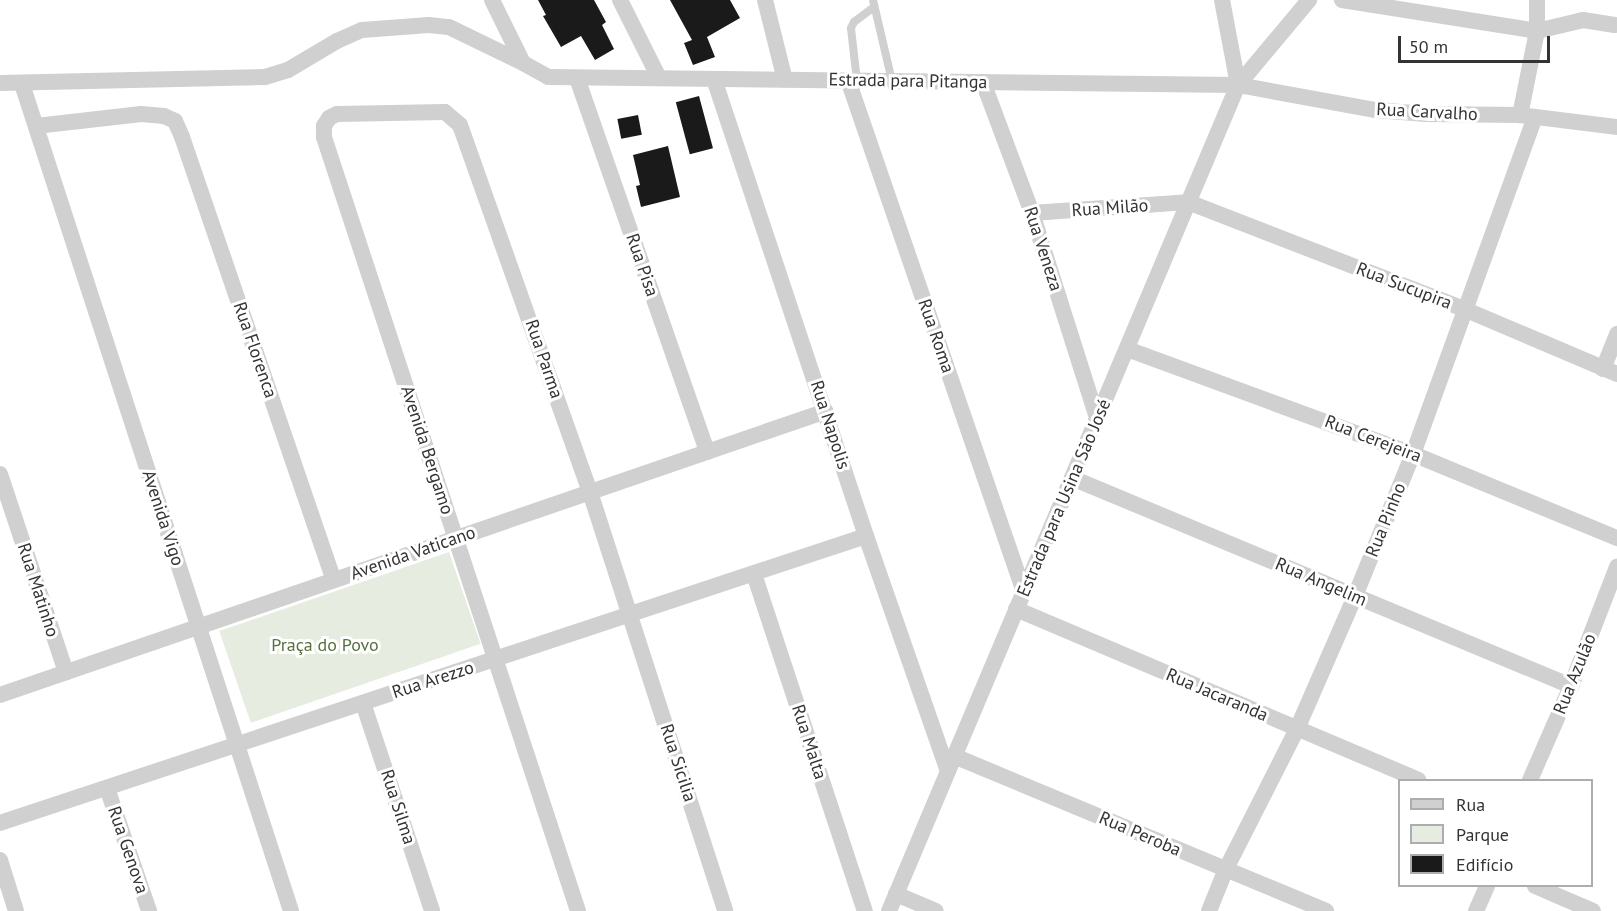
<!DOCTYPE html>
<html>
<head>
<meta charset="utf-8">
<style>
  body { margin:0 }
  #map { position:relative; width:1617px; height:911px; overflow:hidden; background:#fff; font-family:"PT Sans",sans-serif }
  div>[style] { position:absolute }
  .green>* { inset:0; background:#e6ecdf; transform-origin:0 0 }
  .building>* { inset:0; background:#1a1a1a; transform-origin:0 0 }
  .service>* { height:8px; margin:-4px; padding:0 4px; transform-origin:4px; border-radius:4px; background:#d0d0d0 }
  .minor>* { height:16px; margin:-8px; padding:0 8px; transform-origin:8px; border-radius:8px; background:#d0d0d0 }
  span { translate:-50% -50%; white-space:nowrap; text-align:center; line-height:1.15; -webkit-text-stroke:6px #fff; paint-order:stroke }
  .street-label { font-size:18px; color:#333 }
  .park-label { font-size:18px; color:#56703f }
  .legend { position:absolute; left:1398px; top:779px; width:195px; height:108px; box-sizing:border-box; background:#fff; border:2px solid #adadad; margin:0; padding:8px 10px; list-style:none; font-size:18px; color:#333 }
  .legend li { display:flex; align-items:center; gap:12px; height:30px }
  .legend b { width:30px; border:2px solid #adadad }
  .scale { position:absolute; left:1398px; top:36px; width:152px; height:27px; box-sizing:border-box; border:3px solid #333; border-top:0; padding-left:8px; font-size:18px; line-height:21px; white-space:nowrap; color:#333; -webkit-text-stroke:4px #fff; paint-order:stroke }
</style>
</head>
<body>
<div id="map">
  <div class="green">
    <i style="left:449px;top:552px;width:97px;height:243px;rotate:71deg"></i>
  </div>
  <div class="building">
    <i style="clip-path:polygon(538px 0,594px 0,606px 22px,602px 25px,614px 49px,595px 60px,581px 36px,561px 47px,543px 16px,546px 15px)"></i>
    <i style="clip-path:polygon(670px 0,730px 0,740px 18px,707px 37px,715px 57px,693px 65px,684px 43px,692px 40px)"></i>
    <i style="left:699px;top:96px;width:54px;height:24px;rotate:75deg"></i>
    <i style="left:638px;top:115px;width:20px;height:21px;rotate:79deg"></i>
    <i style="clip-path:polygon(668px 146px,680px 197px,641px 207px,636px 186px,640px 185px,633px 155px)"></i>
  </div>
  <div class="service">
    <i style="left:873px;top:0;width:83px;rotate:76.8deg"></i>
    <i style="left:857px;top:81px;width:53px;rotate:-96.5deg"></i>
    <i style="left:851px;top:28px;width:7px;rotate:-63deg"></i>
    <i style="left:854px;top:22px;width:25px;rotate:-37deg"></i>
  </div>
  <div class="minor">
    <i style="left:492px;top:0;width:70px;rotate:63.8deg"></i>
    <i style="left:523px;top:63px;width:29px;rotate:29deg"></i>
    <i style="left:548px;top:77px;width:690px;rotate:0.66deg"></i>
    <i style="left:1238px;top:85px;width:140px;rotate:10.3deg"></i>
    <i style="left:1376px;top:110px;width:50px;rotate:4.6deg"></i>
    <i style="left:1426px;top:114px;width:94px;rotate:0.6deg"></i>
    <i style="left:1520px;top:115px;width:98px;rotate:7.1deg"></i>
    <i style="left:620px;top:0;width:87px;rotate:63.4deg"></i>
    <i style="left:765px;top:0;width:82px;rotate:76deg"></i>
    <i style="left:1222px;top:0;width:86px;rotate:79.3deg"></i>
    <i style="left:1342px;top:0;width:197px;rotate:9deg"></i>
    <i style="left:1537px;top:31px;width:86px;rotate:101.4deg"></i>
    <i style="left:1537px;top:0;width:31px;rotate:90deg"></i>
    <i style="left:1537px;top:31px;width:47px;rotate:-13.4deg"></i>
    <i style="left:1583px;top:20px;width:32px;rotate:9deg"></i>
    <i style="left:577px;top:78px;width:396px;rotate:70.8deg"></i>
    <i style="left:714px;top:79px;width:482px;rotate:71.6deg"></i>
    <i style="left:866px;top:536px;width:249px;rotate:70.8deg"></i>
    <i style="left:848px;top:80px;width:541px;rotate:71.03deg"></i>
    <i style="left:983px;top:82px;width:140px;rotate:69.5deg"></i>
    <i style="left:1032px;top:213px;width:215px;rotate:72.4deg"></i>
    <i style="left:0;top:83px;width:265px;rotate:-1.3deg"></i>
    <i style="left:265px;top:77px;width:24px;rotate:-17deg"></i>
    <i style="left:288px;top:70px;width:57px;rotate:-30.6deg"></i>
    <i style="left:337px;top:41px;width:27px;rotate:-24deg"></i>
    <i style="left:362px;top:30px;width:67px;rotate:-4.3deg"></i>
    <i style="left:429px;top:25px;width:20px;rotate:6deg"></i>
    <i style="left:449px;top:27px;width:82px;rotate:25.9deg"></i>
    <i style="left:22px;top:84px;width:870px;rotate:71.98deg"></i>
    <i style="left:36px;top:126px;width:106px;rotate:-6.5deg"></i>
    <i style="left:141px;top:114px;width:23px;rotate:5deg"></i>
    <i style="left:164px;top:116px;width:12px;rotate:24deg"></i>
    <i style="left:175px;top:121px;width:17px;rotate:66deg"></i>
    <i style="left:182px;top:137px;width:468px;rotate:71.1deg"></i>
    <i style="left:1032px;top:213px;width:156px;rotate:-4deg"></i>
    <i style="left:1188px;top:202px;width:296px;rotate:21.2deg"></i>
    <i style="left:1464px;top:309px;width:166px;rotate:23deg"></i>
    <i style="left:1127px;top:349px;width:305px;rotate:20.2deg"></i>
    <i style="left:1413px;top:454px;width:221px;rotate:22.4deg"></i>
    <i style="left:1603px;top:369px;width:38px;rotate:-68deg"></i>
    <i style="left:0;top:474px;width:209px;rotate:71.6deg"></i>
    <i style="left:1072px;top:478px;width:541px;rotate:22.63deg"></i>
    <i style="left:754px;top:574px;width:355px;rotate:71.8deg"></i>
    <i style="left:1016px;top:609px;width:437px;rotate:23deg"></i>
    <i style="left:0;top:695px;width:873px;rotate:-18.97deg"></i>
    <i style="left:363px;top:703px;width:219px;rotate:71.6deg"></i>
    <i style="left:954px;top:756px;width:403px;rotate:22.6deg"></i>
    <i style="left:1530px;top:780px;width:103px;rotate:-66.4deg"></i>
    <i style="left:1571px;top:686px;width:128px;rotate:-68.9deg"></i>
    <i style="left:107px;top:788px;width:130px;rotate:71.1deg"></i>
    <i style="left:0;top:823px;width:912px;rotate:-18.34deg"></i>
    <i style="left:0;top:860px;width:53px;rotate:72.6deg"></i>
    <i style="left:1535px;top:886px;width:63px;rotate:23.3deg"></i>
    <i style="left:896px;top:894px;width:43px;rotate:23deg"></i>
    <i style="left:578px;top:911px;width:815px;rotate:-108.17deg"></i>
    <i style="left:324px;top:137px;width:11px;rotate:-90deg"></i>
    <i style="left:324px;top:126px;width:9px;rotate:-58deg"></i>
    <i style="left:329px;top:118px;width:9px;rotate:-27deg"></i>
    <i style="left:337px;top:114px;width:108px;rotate:-1.1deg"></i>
    <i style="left:445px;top:112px;width:20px;rotate:41deg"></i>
    <i style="left:460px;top:125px;width:389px;rotate:70.5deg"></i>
    <i style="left:590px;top:492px;width:440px;rotate:72.1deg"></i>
    <i style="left:889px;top:911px;width:897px;rotate:-67.1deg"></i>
    <i style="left:1238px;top:85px;width:111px;rotate:-50.1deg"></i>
    <i style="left:1209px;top:911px;width:45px;rotate:-68deg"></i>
    <i style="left:1226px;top:869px;width:157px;rotate:-63.1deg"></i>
    <i style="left:1297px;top:729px;width:145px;rotate:-66.4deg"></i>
    <i style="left:1355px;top:596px;width:153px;rotate:-67.8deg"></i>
    <i style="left:1413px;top:454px;width:358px;rotate:-70.1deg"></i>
    <i style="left:1476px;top:911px;width:27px;rotate:-66deg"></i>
  </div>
  <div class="street-label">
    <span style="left:908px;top:81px;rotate:1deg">Estrada para Pitanga</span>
    <span style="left:1427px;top:112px;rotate:3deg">Rua Carvalho</span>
    <span style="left:1110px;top:208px;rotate:-4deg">Rua Milão</span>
    <span style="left:1043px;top:249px;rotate:72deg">Rua Veneza</span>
    <span style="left:642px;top:265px;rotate:71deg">Rua Pisa</span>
    <span style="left:1404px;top:286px;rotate:21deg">Rua Sucupira</span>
    <span style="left:936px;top:336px;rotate:71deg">Rua Roma</span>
    <span style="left:255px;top:350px;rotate:71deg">Rua Florenca</span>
    <span style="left:544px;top:359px;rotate:71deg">Rua Parma</span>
    <span style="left:830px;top:425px;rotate:72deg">Rua Napolis</span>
    <span style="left:1373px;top:439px;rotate:21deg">Rua Cerejeira</span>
    <span style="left:427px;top:450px;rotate:72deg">Avenida Bergamo</span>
    <span style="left:1064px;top:498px;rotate:-67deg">Estrada para Usina São José</span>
    <span style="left:163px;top:518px;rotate:72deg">Avenida Vigo</span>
    <span style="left:1386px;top:520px;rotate:-68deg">Rua Pinho</span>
    <span style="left:413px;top:553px;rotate:-19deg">Avenida Vaticano</span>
    <span style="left:1321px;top:582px;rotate:23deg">Rua Angelim</span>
    <span style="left:38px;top:590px;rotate:72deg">Rua Matinho</span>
    <span style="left:1575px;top:674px;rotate:-68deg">Rua Azulão</span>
    <span style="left:433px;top:680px;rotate:-18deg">Rua Arezzo</span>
    <span style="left:1217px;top:695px;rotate:23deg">Rua Jacaranda</span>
    <span style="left:809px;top:742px;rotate:72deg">Rua Malta</span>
    <span style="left:678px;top:763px;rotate:72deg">Rua Sicilia</span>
    <span style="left:398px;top:807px;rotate:72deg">Rua Silma</span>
    <span style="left:1140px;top:834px;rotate:23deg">Rua Peroba</span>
    <span style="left:128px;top:850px;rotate:71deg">Rua Genova</span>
  </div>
  <div class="park-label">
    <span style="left:325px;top:645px">Praça do Povo</span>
  </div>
  <ul class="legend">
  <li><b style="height:8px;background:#d0d0d0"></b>Rua</li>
  <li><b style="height:16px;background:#e6ecdf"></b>Parque</li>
  <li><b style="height:16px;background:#1a1a1a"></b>Edifício</li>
  </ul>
  <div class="scale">50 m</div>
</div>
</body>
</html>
